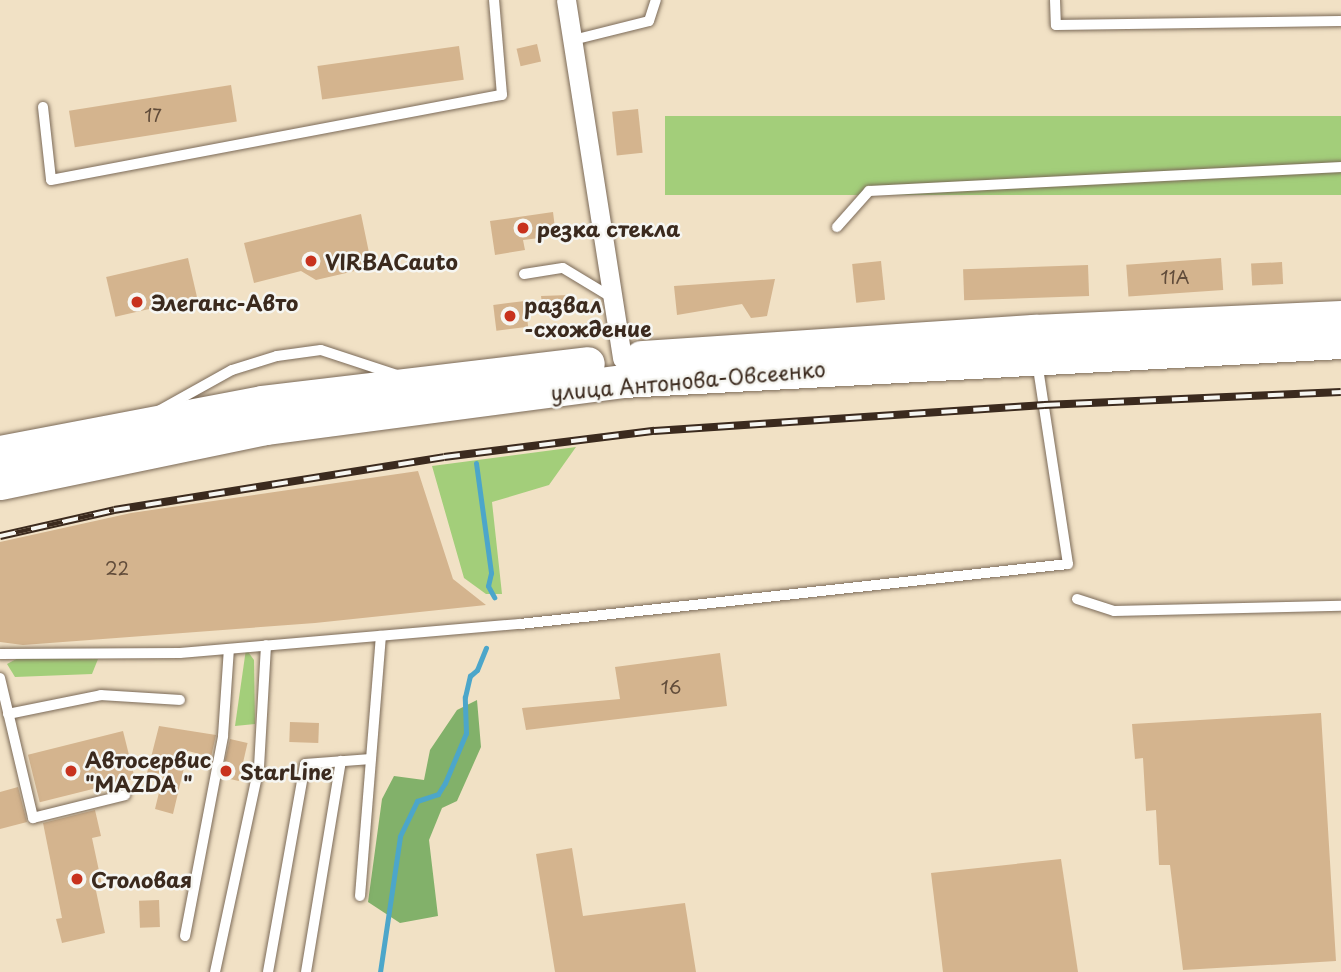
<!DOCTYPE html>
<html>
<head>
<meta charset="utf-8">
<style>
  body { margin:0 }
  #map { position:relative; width:1341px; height:972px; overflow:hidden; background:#f1e1c5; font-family:"Playpen Sans",sans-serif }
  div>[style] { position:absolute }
  .green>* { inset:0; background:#a3ce7a; transform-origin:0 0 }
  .forest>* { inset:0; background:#82b16a }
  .stream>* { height:5px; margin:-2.5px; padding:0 2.5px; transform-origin:2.5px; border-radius:2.5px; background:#4ca6ca }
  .building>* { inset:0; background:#d4b48e; transform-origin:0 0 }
  .roads { filter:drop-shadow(0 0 2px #7b6a58) drop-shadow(0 0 2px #7b6a58) }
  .lane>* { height:10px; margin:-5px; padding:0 5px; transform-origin:5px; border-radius:5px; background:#fff }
  .street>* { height:19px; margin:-9.5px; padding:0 9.5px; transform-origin:9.5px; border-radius:9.5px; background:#fff }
  .highway>* { height:33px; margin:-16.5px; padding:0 16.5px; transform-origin:16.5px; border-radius:16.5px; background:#fff }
  .rail>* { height:8px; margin-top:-4px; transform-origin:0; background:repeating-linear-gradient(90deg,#f6f6f2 0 16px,#3b2a1e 0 32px); box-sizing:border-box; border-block:2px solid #3b2a1e }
  .dots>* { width:19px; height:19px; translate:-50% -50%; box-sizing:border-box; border:4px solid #f6f6f2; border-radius:50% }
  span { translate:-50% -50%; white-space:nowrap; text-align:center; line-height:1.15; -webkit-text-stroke:5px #f6f6f2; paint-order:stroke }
  .number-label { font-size:18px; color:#614c3a }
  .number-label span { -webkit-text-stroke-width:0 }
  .poi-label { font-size:21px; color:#3b2a1e; font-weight:700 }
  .left { translate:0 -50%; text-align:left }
  .street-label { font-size:21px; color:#3b2a1e }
</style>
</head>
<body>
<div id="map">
  <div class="green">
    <i style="left:1341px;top:116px;width:79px;height:676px;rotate:90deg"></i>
    <i style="clip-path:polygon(576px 447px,549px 485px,492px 502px,502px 594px,486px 594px,464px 578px,432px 466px)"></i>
    <i style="clip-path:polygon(246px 649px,254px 660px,255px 724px,235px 726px)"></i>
    <i style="clip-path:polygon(20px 657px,98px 659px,92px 674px,15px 677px,7px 664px)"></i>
  </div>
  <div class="forest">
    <i style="clip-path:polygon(477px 700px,481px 747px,457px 801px,442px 808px,429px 840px,438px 916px,400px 923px,368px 902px,382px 799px,394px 776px,424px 780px,430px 750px,457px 710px)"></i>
  </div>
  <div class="stream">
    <i style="left:476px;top:463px;width:111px;rotate:82.2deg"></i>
    <i style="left:491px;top:573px;width:13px;rotate:103deg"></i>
    <i style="left:488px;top:586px;width:13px;rotate:61deg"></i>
    <i style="left:380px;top:972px;width:137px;rotate:-81.6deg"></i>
    <i style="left:400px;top:836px;width:39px;rotate:-64deg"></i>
    <i style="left:417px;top:801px;width:22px;rotate:-18deg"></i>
    <i style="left:438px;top:794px;width:13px;rotate:-58deg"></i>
    <i style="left:445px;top:783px;width:54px;rotate:-67.2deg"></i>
    <i style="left:466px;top:733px;width:36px;rotate:-92deg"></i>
    <i style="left:465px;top:697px;width:22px;rotate:-77deg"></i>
    <i style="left:470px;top:676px;width:9px;rotate:-41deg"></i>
    <i style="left:477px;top:670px;width:24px;rotate:-68deg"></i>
  </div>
  <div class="building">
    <i style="left:537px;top:44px;width:18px;height:21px;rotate:77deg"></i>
    <i style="left:459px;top:46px;width:34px;height:143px;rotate:82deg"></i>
    <i style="left:231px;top:85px;width:37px;height:164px;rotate:81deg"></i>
    <i style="left:638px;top:109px;width:44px;height:26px;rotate:84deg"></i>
    <i style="clip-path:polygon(553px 212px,556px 236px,523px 240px,525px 250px,495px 255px,490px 221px)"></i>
    <i style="clip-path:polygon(361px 214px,372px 267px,316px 280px,301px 271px,254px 283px,244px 243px)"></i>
    <i style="left:188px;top:258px;width:41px;height:84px;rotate:77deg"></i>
    <i style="left:1221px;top:258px;width:32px;height:95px;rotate:86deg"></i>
    <i style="left:881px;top:261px;width:39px;height:29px;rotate:84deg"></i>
    <i style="left:1282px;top:262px;width:22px;height:31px;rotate:87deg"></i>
    <i style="left:1088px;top:265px;width:31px;height:125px;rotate:88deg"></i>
    <i style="clip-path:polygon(775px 279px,767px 316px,751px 318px,742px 304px,677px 315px,674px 286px)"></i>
    <i style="clip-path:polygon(569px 295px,569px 309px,543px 312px,541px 296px)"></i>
    <i style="left:525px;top:301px;width:26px;height:32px;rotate:83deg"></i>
    <i style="clip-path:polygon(418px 471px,453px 579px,486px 605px,315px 623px,23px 645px,0 642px,0 542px,131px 513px)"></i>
    <i style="clip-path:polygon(720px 653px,727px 706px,526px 730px,522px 708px,620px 699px,615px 667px)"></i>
    <i style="clip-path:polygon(1321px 713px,1336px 961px,1183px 970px,1170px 865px,1159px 865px,1156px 810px,1146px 811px,1143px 758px,1135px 759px,1132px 724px)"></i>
    <i style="left:290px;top:722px;width:29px;height:20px;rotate:2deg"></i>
    <i style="clip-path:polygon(159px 726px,216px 735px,211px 757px,188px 751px,173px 814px,155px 809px,164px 772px,146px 777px)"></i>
    <i style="left:123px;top:731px;width:49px;height:98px;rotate:76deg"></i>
    <i style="left:230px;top:739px;width:18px;height:39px;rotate:13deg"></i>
    <i style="clip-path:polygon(18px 787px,27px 822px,0 829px,0 792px)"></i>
    <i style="clip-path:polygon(95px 810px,101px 836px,92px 838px,102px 885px,95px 886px,105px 933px,62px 943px,56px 919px,62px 918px,43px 823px)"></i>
    <i style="clip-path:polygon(572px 848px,583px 916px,685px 903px,696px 972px,555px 972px,536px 854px)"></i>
    <i style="clip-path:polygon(1061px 859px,1078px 972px,943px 972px,931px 873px)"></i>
    <i style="left:159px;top:900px;width:27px;height:20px;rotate:88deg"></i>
  </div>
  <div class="roads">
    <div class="lane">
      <i style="left:1055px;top:0;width:25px;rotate:88deg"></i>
      <i style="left:1056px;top:25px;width:285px;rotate:-0.8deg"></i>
      <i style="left:573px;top:40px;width:78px;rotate:-14deg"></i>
      <i style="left:649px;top:21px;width:22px;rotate:-72deg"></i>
      <i style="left:43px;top:107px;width:73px;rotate:83.7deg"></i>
      <i style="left:51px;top:180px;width:459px;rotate:-10.7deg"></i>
      <i style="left:502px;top:95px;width:95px;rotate:-94.8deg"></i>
      <i style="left:837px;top:227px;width:48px;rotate:-48.4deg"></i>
      <i style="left:869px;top:191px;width:473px;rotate:-2.9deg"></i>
      <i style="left:524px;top:274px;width:39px;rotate:-9deg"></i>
      <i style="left:563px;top:268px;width:56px;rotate:31.1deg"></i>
      <i style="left:160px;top:410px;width:82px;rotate:-29.1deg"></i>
      <i style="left:232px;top:370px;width:47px;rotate:-17.3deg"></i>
      <i style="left:277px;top:356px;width:44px;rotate:-7.8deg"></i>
      <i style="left:321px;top:350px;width:80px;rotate:18.2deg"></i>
      <i style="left:1077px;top:599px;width:39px;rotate:18deg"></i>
      <i style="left:1114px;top:611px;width:227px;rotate:-1.3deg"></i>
      <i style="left:0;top:654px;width:180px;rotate:-0.3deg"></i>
      <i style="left:180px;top:653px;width:341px;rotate:-4.9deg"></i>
      <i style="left:520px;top:624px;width:551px;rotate:-6.25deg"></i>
      <i style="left:1068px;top:564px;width:204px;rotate:-98.7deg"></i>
      <i style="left:0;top:678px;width:144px;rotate:76.7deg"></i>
      <i style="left:33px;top:818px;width:95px;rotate:-14deg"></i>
      <i style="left:8px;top:714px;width:95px;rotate:-11.5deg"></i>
      <i style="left:101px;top:695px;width:79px;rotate:3.6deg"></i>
      <i style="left:360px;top:896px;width:261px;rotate:-85.4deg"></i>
      <i style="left:185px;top:936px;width:204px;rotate:-79.2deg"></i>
      <i style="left:223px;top:736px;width:87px;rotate:-86.1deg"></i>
      <i style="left:215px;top:972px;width:210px;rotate:-77.9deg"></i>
      <i style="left:259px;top:767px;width:122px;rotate:-86.7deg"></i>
      <i style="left:268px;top:972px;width:211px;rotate:-79.9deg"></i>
      <i style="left:305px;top:764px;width:66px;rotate:-4.3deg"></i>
      <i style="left:306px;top:972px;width:214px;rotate:-80.6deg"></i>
    </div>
    <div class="street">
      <i style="left:566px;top:0;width:363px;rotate:81.1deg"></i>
    </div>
    <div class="highway">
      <i style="left:641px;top:357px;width:394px;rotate:-3.8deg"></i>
      <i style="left:1034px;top:331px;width:307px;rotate:-2.6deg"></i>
      <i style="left:0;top:452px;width:267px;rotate:-10.8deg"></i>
      <i style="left:262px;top:402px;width:328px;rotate:-6.8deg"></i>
      <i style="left:0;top:483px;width:272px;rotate:-11.7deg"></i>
      <i style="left:266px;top:428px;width:360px;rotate:-7.5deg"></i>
      <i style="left:623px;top:381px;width:719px;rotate:-3.11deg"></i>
    </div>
  </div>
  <div class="rail">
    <i style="left:0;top:536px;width:117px;rotate:-12.8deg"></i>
    <i style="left:114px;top:510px;width:334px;rotate:-9.1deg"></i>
    <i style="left:444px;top:457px;width:212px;rotate:-7.1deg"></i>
    <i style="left:654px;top:431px;width:391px;rotate:-3.8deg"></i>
    <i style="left:1044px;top:405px;width:297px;rotate:-2.5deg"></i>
  </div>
  <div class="dots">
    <i style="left:523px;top:228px;background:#c8321e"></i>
    <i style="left:311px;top:261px;background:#c8321e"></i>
    <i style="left:137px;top:302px;background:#c8321e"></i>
    <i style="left:510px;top:316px;background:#c8321e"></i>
    <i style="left:71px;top:771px;background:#c8321e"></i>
    <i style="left:226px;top:771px;background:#c8321e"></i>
    <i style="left:77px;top:879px;background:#c8321e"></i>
  </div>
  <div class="number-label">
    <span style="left:153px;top:115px">17</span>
    <span style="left:1175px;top:277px">11А</span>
    <span style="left:117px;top:568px">22</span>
    <span style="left:671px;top:687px">16</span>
  </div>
  <div class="poi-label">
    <span class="left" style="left:537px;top:228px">резка стекла</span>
    <span class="left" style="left:325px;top:261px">VIRBACauto</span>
    <span class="left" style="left:151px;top:302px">Элеганс-Авто</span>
    <span class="left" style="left:524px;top:316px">развал<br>-схождение</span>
    <span class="left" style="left:85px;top:771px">Автосервис<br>"MAZDA "</span>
    <span class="left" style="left:240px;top:771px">StarLine</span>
    <span class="left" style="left:91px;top:879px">Столовая</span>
  </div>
  <div class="street-label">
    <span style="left:688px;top:380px;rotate:-5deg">улица Антонова-Овсеенко</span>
  </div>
</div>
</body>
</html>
